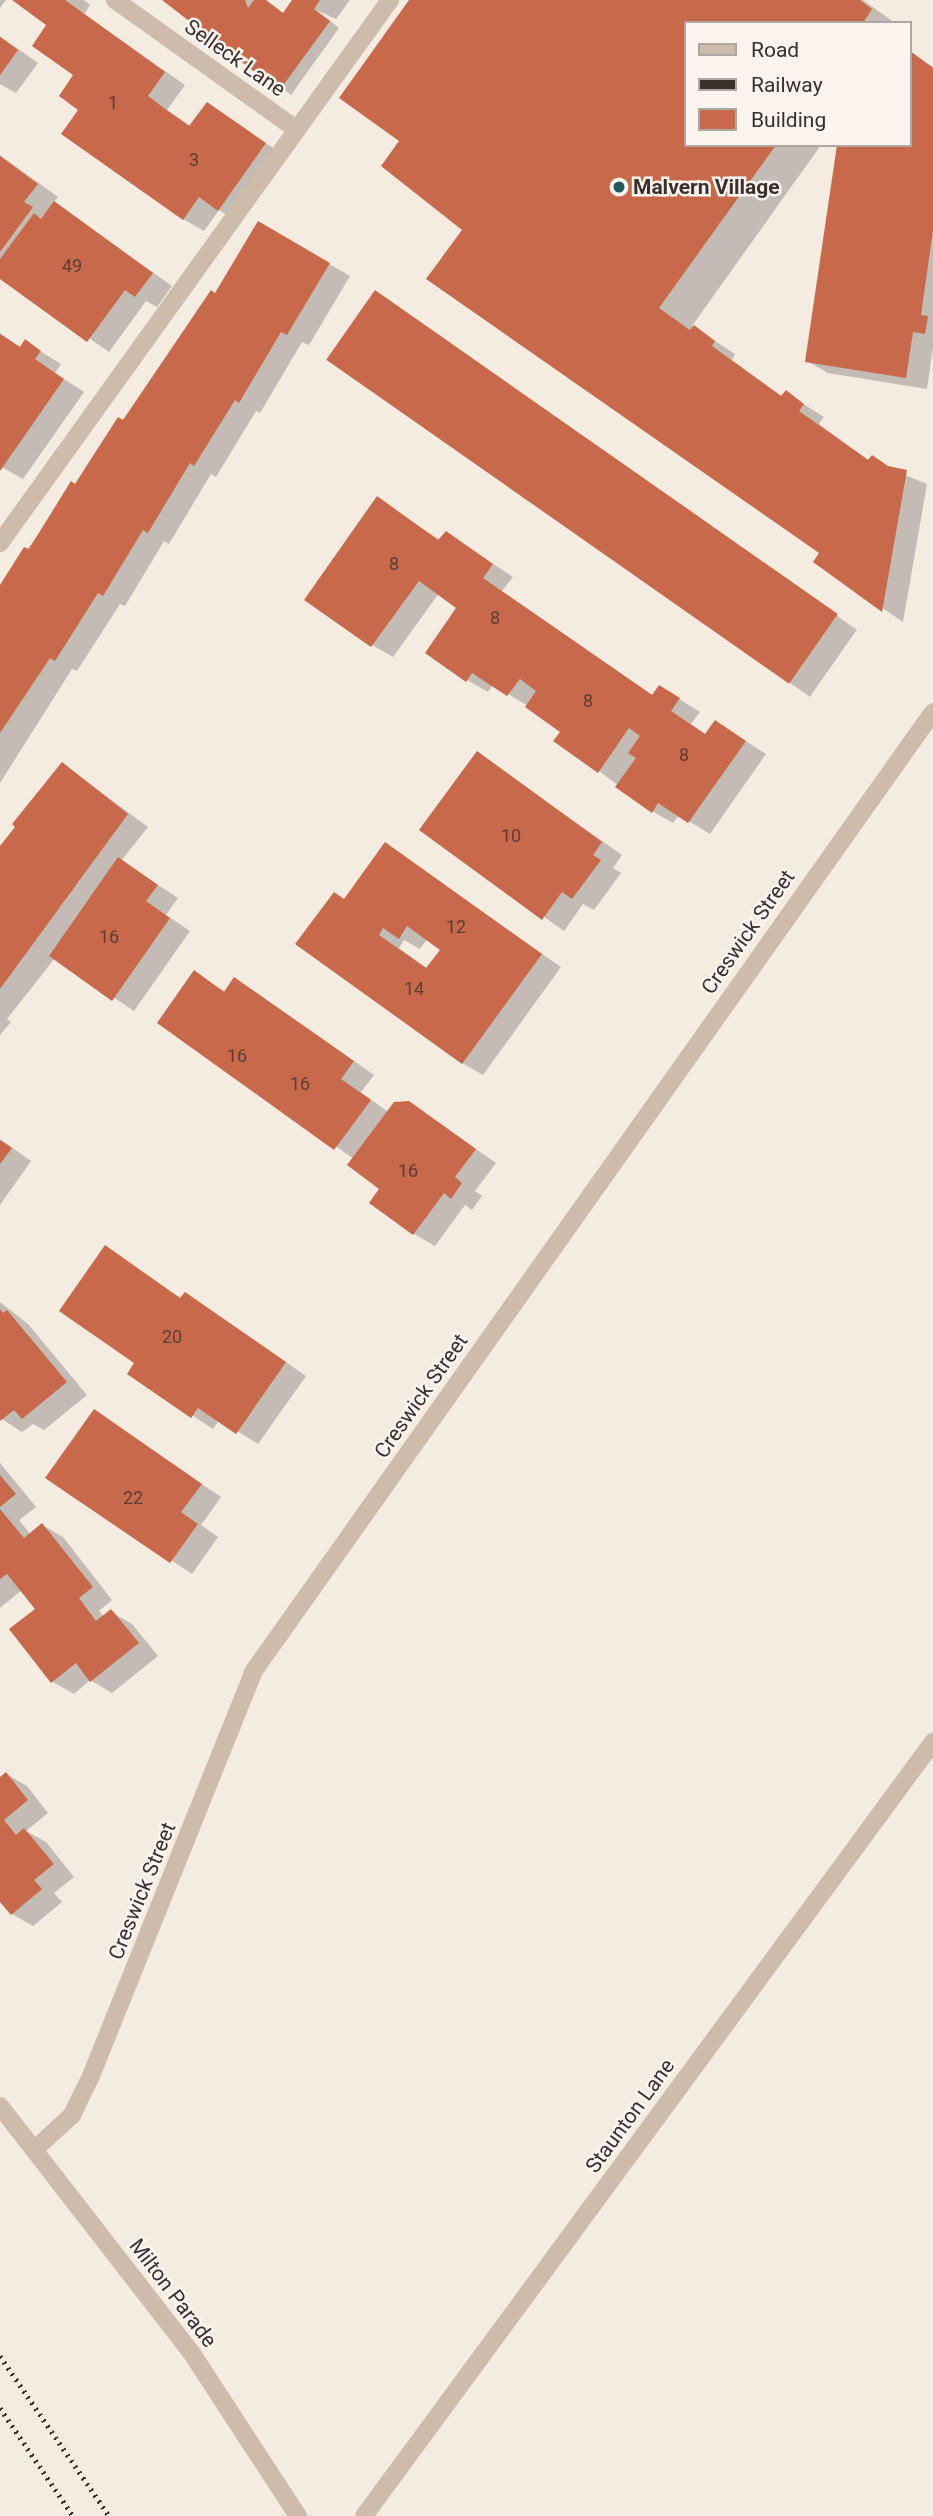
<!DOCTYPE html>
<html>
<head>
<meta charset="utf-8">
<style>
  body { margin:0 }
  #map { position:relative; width:933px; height:2516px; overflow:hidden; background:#f4ebe1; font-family:Roboto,sans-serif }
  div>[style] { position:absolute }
  .shadow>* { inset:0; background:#0003; transform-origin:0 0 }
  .building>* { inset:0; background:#c8694b; transform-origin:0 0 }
  .service>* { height:18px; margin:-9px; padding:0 9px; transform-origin:9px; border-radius:9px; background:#cdbbac }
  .minor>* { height:18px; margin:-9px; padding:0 9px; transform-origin:9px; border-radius:9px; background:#cdbbac }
  .rail>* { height:5px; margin-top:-2.5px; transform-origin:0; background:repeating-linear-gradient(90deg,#3b302b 0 2px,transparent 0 7px) }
  .dots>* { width:19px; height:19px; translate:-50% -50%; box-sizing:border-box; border:4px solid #fbf5ee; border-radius:50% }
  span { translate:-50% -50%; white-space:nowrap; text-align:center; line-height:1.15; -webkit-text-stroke:5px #fbf5ee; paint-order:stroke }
  .number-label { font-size:18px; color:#5e3e33 }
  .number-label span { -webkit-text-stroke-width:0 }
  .street-label { font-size:21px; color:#3b302b }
  .poi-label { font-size:21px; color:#3b302b; font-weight:700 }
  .left { translate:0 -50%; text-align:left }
  .legend { position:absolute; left:684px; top:21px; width:228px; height:126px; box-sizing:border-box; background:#fbf5ee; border:2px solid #aea6a0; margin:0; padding:9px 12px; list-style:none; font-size:21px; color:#3b302b }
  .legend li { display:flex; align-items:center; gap:14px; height:35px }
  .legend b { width:35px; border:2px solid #aea6a0 }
</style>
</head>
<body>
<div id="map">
  <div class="shadow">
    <i style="clip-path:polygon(0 0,6px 0,0 8px)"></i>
    <i style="clip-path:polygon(15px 0,84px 0,90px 5px,84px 14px,185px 85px,167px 110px,191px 126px,207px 104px,285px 156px,239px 222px,219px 210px,204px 231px,183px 219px,80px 109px,77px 75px,49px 25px)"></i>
    <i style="clip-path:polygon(165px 0,264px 0,285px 14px,294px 0,350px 0,336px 19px,316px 10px,339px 28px,291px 95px)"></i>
    <i style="clip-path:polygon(411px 0,863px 0,895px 23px,686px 23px,686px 145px,821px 145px,692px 326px,735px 354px,732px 360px,783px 397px,786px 393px,824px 417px,819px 424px,870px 461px,927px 484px,903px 622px,815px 562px,822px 553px,428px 278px,464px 229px,402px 141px)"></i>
    <i style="clip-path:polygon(0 36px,38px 63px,16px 93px,0 84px)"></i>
    <i style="clip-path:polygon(910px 51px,933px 67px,933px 347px,927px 389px,828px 373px,807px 361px,910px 145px)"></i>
    <i style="clip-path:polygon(0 155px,58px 197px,54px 202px,172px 286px,157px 307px,146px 301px,109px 352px,0 277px)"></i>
    <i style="clip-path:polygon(259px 224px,350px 276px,309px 345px,302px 342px,260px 413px,256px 411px,216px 477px,211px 474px,169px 544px,164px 541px,125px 606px,120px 604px,77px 671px,72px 669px,0 783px,0 586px,216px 295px)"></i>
    <i style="left:376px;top:293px;width:587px;height:82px;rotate:35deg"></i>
    <i style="clip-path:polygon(0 333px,21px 348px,25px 342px,61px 364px,55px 373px,84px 392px,23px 479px,0 466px)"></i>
    <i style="clip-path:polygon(378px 499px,440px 540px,446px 533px,513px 577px,502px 591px,654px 696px,660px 687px,700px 712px,691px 724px,707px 735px,736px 735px,766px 754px,710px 834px,679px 815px,673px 823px,652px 811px,599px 771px,563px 731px,528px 706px,493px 685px,488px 692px,467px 680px,459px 608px,439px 593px,393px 657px,372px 645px)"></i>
    <i style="clip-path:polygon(477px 753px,622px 855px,613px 868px,621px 873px,594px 910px,583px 904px,564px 931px,422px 830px)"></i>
    <i style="clip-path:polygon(63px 764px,148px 827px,121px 861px,178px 898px,166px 915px,190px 931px,134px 1011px,55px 958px,7px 1019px,11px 1022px,0 1035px,0 850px)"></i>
    <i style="clip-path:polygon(evenodd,386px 845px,561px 967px,483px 1075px,462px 1063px,345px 900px,386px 845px,427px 939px,442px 950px,428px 969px,399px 948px,404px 940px,420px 949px,427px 939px)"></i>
    <i style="clip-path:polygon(194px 973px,226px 992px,234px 980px,255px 992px,374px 1075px,361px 1092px,388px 1112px,409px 1103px,496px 1163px,475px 1191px,482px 1196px,472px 1210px,465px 1205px,435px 1246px,414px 1234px,371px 1203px,382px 1188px,354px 1159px,159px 1023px)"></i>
    <i style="clip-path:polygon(0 1139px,31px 1161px,0 1205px)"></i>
    <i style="clip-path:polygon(105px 1248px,182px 1299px,206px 1307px,306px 1376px,258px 1444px,219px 1420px,213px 1429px,130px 1374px,137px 1363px)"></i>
    <i style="clip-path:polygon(0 1302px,28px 1324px,87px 1395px,44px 1430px,33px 1424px,22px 1432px,0 1418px)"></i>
    <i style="clip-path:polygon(94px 1411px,221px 1497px,201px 1525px,218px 1537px,192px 1574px,48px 1478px)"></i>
    <i style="clip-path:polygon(0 1463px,36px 1507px,19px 1520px,31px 1535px,42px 1525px,63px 1537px,112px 1600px,99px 1611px,104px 1617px,111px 1612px,132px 1624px,158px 1656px,112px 1693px,90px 1680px,74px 1694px,53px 1682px,37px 1609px,22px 1590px,0 1608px)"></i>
    <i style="clip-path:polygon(6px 1774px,27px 1786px,48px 1813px,26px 1831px,46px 1842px,74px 1877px,54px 1893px,62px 1902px,33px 1926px,12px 1914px,0 1899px,0 1779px)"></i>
  </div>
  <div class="building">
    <i style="clip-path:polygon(12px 0,65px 0,165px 72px,148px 96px,168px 111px,189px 126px,207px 102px,266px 143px,218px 211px,199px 197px,183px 220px,61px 134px,78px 110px,59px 96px,73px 75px,32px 46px,46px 25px)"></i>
    <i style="clip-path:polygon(162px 0,245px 0,248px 8px,254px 0,266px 0,283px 13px,292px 0,320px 0,314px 9px,330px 21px,279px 91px)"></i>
    <i style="clip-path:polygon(409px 0,860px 0,872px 9px,863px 23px,686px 23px,686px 145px,776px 145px,659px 308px,690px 330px,694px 325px,715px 341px,712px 346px,781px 396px,786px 390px,804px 404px,799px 411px,868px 460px,872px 455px,888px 466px,907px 470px,882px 612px,813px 562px,819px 553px,426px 279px,462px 230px,381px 166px,399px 141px,339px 98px)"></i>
    <i style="clip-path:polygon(0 37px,18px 50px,0 75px)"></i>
    <i style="clip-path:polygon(910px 51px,933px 68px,933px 230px,921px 315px,928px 316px,925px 334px,913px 332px,906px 378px,805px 362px,837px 145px,910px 145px)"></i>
    <i style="clip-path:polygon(0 156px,38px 184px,24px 202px,33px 207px,0 252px)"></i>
    <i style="clip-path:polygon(54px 201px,153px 273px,135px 297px,125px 290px,87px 342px,0 279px,0 259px,34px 213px,41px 219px)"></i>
    <i style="clip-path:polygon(258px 221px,330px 263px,287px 335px,281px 332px,239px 403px,235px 400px,194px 466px,190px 463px,148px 533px,143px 530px,103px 596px,98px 593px,55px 661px,50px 658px,0 733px,0 585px,24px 547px,29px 549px,71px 481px,75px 484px,118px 417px,123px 420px,211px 290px,215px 293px)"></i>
    <i style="left:375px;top:290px;width:565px;height:85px;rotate:35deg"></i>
    <i style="clip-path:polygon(0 334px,20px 347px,25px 339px,41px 351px,35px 359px,64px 379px,0 471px)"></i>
    <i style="clip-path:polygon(377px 496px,438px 540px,446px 531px,493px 564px,483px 578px,652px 695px,659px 685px,680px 698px,671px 711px,705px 734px,715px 720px,746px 741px,688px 823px,658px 803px,652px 813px,615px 787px,636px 758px,628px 753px,640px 736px,629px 728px,598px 773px,553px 741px,560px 732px,525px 707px,536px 691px,520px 679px,507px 696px,472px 673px,466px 682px,425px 653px,456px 608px,419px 581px,371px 647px,304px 600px)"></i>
    <i style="clip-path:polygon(477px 751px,602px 842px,593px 855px,601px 860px,572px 899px,562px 892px,542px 920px,419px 830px)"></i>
    <i style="clip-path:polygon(62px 762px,128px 814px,0 989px,0 846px,15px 827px,12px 824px)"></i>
    <i style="clip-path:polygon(evenodd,385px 842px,542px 954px,462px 1064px,295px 944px,334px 892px,344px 899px,385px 842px,407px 926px,440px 950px,426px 968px,379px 935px,383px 928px,399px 939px,407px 926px)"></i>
    <i style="clip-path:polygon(118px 857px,158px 885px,146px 901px,170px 918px,112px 1001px,49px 956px)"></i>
    <i style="clip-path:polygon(194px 970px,224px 992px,234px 977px,354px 1061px,341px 1079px,371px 1100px,334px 1150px,157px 1023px)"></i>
    <i style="clip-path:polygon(409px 1101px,476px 1149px,455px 1177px,462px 1183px,451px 1199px,444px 1193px,413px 1235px,369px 1203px,379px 1189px,347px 1165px,394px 1102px)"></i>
    <i style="clip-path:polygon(0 1140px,12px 1148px,0 1164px)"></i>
    <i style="clip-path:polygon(105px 1245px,180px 1298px,185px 1292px,286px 1362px,236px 1434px,198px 1408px,191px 1418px,127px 1374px,134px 1363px,59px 1311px)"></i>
    <i style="clip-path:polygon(0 1309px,3px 1313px,7px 1310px,67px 1382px,22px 1419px,14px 1410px,0 1421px)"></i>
    <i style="clip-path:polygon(94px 1409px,202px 1484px,181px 1512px,198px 1524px,170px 1563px,45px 1478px)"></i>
    <i style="clip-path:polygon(0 1475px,16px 1494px,0 1507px)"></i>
    <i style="clip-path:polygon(0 1509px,24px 1538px,42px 1523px,93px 1587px,79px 1598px,90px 1613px,96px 1621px,111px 1609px,139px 1643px,90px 1682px,76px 1663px,51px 1683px,9px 1629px,35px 1609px,7px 1574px,0 1579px)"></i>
    <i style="clip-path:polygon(6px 1772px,28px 1800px,4px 1820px,16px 1835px,24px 1828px,54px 1864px,34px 1880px,42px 1889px,11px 1915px,0 1902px,0 1777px)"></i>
  </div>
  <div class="service">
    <i style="left:115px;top:0;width:222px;rotate:35.5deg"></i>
    <i style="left:0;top:543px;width:669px;rotate:-54.31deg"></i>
    <i style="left:364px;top:2516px;width:961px;rotate:-53.68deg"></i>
  </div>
  <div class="minor">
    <i style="left:0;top:2106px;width:311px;rotate:52.2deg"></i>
    <i style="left:191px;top:2352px;width:196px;rotate:56.9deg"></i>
    <i style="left:34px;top:2150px;width:52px;rotate:-42.6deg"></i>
    <i style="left:72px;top:2115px;width:43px;rotate:-64deg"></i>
    <i style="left:91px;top:2076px;width:435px;rotate:-68.1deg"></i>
    <i style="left:253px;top:1672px;width:1176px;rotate:-54.69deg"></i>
  </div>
  <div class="rail">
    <i style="left:0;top:2356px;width:194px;rotate:55.7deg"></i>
    <i style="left:0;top:2408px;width:130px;rotate:55.9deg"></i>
  </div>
  <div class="dots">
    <i style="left:619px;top:187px;background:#1f5a5e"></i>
  </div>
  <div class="number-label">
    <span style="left:113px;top:103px">1</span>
    <span style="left:194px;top:160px">3</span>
    <span style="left:72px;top:266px">49</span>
    <span style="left:394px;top:564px">8</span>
    <span style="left:495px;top:618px">8</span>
    <span style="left:588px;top:701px">8</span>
    <span style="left:684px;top:755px">8</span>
    <span style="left:511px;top:836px">10</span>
    <span style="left:456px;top:927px">12</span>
    <span style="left:109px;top:937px">16</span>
    <span style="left:414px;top:989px">14</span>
    <span style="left:237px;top:1056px">16</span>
    <span style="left:300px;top:1084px">16</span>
    <span style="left:408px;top:1171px">16</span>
    <span style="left:172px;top:1337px">20</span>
    <span style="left:133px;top:1498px">22</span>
  </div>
  <div class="street-label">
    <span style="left:235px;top:58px;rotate:35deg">Selleck Lane</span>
    <span style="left:748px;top:932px;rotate:-55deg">Creswick Street</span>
    <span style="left:421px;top:1396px;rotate:-55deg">Creswick Street</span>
    <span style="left:142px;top:1891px;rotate:-68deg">Creswick Street</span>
    <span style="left:630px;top:2116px;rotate:-54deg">Staunton Lane</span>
    <span style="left:173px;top:2293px;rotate:53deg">Milton Parade</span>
  </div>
  <div class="poi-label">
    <span class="left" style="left:633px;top:187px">Malvern Village</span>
  </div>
  <ul class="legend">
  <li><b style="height:9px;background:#cdbbac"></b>Road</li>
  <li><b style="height:9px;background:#3b302b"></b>Railway</li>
  <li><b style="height:19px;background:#c8694b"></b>Building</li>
  </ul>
</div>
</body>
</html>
